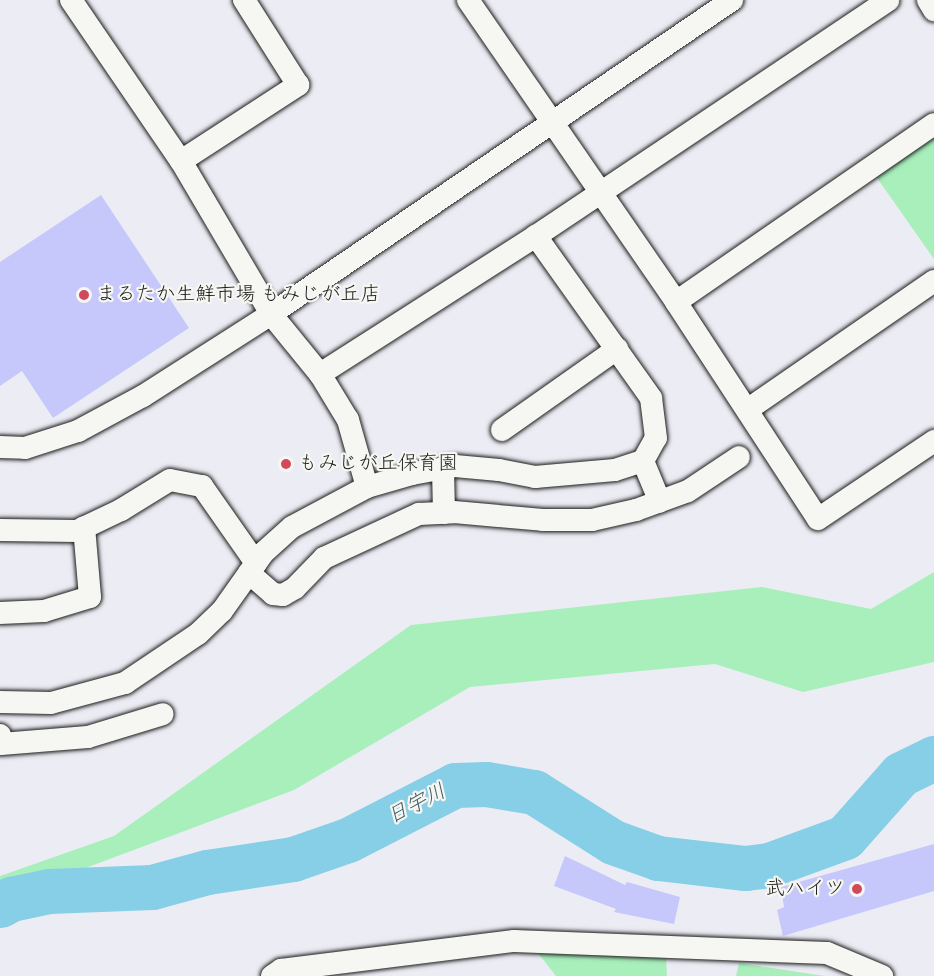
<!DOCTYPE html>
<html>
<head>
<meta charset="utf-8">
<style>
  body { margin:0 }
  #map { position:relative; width:934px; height:976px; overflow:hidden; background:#ecedf4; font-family:"Indie Flower","Klee One",sans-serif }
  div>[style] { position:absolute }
  .green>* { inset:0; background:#a8efbc }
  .river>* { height:45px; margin:-22.5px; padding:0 22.5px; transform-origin:22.5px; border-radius:22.5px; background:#86cfe7 }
  .building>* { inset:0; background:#c6c8fb }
  .roads { filter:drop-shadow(0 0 2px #1c1c1c) drop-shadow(0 0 2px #1c1c1c) }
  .minor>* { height:22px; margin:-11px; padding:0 11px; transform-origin:11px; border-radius:11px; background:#f6f6f2 }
  .dots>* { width:16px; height:16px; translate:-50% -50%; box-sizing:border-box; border:3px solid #f6f6f2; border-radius:50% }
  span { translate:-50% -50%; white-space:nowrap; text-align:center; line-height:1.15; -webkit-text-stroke:4.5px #f6f6f2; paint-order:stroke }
  .poi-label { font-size:20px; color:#1c1c1c }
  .left { translate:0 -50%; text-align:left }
  .right { translate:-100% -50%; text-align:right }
  .water-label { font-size:21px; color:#415b63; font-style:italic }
</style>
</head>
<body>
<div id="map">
  <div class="green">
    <i style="clip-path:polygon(934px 124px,934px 259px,870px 168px)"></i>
    <i style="clip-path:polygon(934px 572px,934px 662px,803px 692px,715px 664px,470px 687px,294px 790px,0 900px,0 876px,114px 836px,411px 625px,762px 587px,871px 609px)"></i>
    <i style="clip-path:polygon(538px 953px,666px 957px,667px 976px,556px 976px)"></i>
    <i style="clip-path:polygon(739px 963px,825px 976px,736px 976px)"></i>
  </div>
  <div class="river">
    <i style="left:0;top:905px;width:13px;rotate:-29deg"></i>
    <i style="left:11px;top:899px;width:39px;rotate:-12deg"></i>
    <i style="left:49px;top:891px;width:103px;rotate:-2.2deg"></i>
    <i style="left:152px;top:887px;width:57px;rotate:-15.3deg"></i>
    <i style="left:207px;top:872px;width:87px;rotate:-8.6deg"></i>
    <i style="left:293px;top:859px;width:58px;rotate:-19.1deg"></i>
    <i style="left:348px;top:840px;width:120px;rotate:-27.2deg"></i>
    <i style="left:455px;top:785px;width:31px;rotate:-2deg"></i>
    <i style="left:486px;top:784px;width:49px;rotate:9.5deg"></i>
    <i style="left:534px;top:792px;width:93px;rotate:32.3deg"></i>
    <i style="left:613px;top:842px;width:48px;rotate:19.6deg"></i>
    <i style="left:658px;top:858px;width:88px;rotate:6.6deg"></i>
    <i style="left:745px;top:868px;width:24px;rotate:-7deg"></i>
    <i style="left:769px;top:865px;width:81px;rotate:-20.2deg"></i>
    <i style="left:845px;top:837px;width:84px;rotate:-48.4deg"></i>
    <i style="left:901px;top:774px;width:37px;rotate:-26deg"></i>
  </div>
  <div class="building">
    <i style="clip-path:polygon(101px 195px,189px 328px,53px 418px,22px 371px,0 386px,0 262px)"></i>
    <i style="clip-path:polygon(934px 844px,934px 891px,783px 936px,777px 910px,784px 907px,781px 887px)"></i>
    <i style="clip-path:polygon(565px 856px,625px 885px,627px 882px,680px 897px,674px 924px,614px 912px,616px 909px,554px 886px)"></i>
  </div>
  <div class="roads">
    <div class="minor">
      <i style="left:71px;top:0;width:195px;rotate:55.7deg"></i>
      <i style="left:181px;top:161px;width:140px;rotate:-33deg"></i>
      <i style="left:298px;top:85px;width:101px;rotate:-122.4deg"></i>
      <i style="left:468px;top:0;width:367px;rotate:55.4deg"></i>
      <i style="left:676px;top:302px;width:259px;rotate:56.8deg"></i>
      <i style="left:818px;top:519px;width:140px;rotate:-33.9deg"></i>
      <i style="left:928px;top:0;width:12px;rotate:59deg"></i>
      <i style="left:181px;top:161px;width:178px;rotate:59.5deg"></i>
      <i style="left:271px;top:314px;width:77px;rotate:50.8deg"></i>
      <i style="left:676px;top:302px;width:313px;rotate:-34.6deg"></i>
      <i style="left:747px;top:410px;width:227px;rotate:-34.6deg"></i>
      <i style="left:502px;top:430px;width:141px;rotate:-35.2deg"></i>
      <i style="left:0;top:447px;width:25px;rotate:2deg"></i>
      <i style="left:25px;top:448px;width:56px;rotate:-17.8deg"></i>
      <i style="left:78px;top:431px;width:74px;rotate:-28.3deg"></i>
      <i style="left:143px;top:396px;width:152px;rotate:-32.6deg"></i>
      <i style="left:271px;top:314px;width:558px;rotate:-34.26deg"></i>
      <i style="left:643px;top:461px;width:44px;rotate:67.5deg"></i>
      <i style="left:443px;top:469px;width:44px;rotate:88.7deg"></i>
      <i style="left:367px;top:487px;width:47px;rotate:-16.1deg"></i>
      <i style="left:412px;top:474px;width:44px;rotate:-10.5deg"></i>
      <i style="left:455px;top:466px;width:44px;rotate:5.2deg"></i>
      <i style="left:499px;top:470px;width:37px;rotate:11deg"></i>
      <i style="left:535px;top:477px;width:80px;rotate:-5deg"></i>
      <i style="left:615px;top:470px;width:29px;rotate:-18deg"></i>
      <i style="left:643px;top:461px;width:26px;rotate:-61deg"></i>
      <i style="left:656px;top:438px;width:40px;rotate:-97.1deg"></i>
      <i style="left:651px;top:398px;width:199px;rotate:-125.4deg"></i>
      <i style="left:0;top:530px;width:77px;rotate:0.7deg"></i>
      <i style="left:77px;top:531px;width:49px;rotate:-25.5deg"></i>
      <i style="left:121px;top:510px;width:57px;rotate:-31.5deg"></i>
      <i style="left:170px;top:480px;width:33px;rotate:11deg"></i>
      <i style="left:202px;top:486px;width:94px;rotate:55deg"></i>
      <i style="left:249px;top:573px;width:32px;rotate:41deg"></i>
      <i style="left:273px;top:594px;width:10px;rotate:6deg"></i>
      <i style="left:283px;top:595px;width:14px;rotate:-30deg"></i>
      <i style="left:295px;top:588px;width:42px;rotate:-46deg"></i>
      <i style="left:324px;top:558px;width:105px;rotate:-24.9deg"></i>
      <i style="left:419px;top:514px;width:35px;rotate:-3deg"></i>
      <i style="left:454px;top:512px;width:89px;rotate:5.1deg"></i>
      <i style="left:543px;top:520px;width:49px"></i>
      <i style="left:592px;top:520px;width:45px;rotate:-12.8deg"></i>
      <i style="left:636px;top:510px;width:55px;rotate:-20.1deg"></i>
      <i style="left:688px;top:491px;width:61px;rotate:-33.7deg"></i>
      <i style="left:0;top:613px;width:44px;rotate:-2.6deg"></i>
      <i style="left:44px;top:611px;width:48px;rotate:-16.9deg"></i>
      <i style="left:90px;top:597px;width:70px;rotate:-94.9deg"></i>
      <i style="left:0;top:702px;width:51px;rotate:1.1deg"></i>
      <i style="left:51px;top:703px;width:77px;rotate:-15.1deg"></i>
      <i style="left:125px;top:683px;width:88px;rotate:-33.9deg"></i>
      <i style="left:198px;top:634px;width:33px;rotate:-44deg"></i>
      <i style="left:222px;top:611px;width:71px;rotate:-54.7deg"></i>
      <i style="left:263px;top:553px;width:39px;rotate:-42deg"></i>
      <i style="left:292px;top:527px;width:85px;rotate:-28.1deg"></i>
      <i style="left:367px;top:487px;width:70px;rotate:-105.8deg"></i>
      <i style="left:348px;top:420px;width:54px;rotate:-121.3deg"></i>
      <i style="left:320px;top:374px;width:256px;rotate:-32.6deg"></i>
      <i style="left:536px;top:236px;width:424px;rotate:-33.8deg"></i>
      <i style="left:0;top:735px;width:9px;rotate:84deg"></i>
      <i style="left:1px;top:744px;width:87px;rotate:-4.6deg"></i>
      <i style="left:88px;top:737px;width:78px;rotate:-17deg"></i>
      <i style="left:272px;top:976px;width:11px;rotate:-34deg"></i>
      <i style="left:281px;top:970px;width:235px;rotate:-7.1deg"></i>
      <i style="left:514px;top:941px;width:313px;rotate:2.2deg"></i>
      <i style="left:827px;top:953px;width:60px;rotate:22.7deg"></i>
    </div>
  </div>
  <div class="dots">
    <i style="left:84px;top:295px;background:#d1495b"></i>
    <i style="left:286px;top:464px;background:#d1495b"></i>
    <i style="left:857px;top:889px;background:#d1495b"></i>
  </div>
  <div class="poi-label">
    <span class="left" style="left:96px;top:295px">まるたか生鮮市場 もみじが丘店</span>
    <span class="left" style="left:298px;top:464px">もみじが丘保育園</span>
    <span class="right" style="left:845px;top:889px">武ハイツ</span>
  </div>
  <div class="water-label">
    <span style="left:417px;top:805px;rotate:-27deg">日宇川</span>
  </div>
</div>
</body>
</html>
